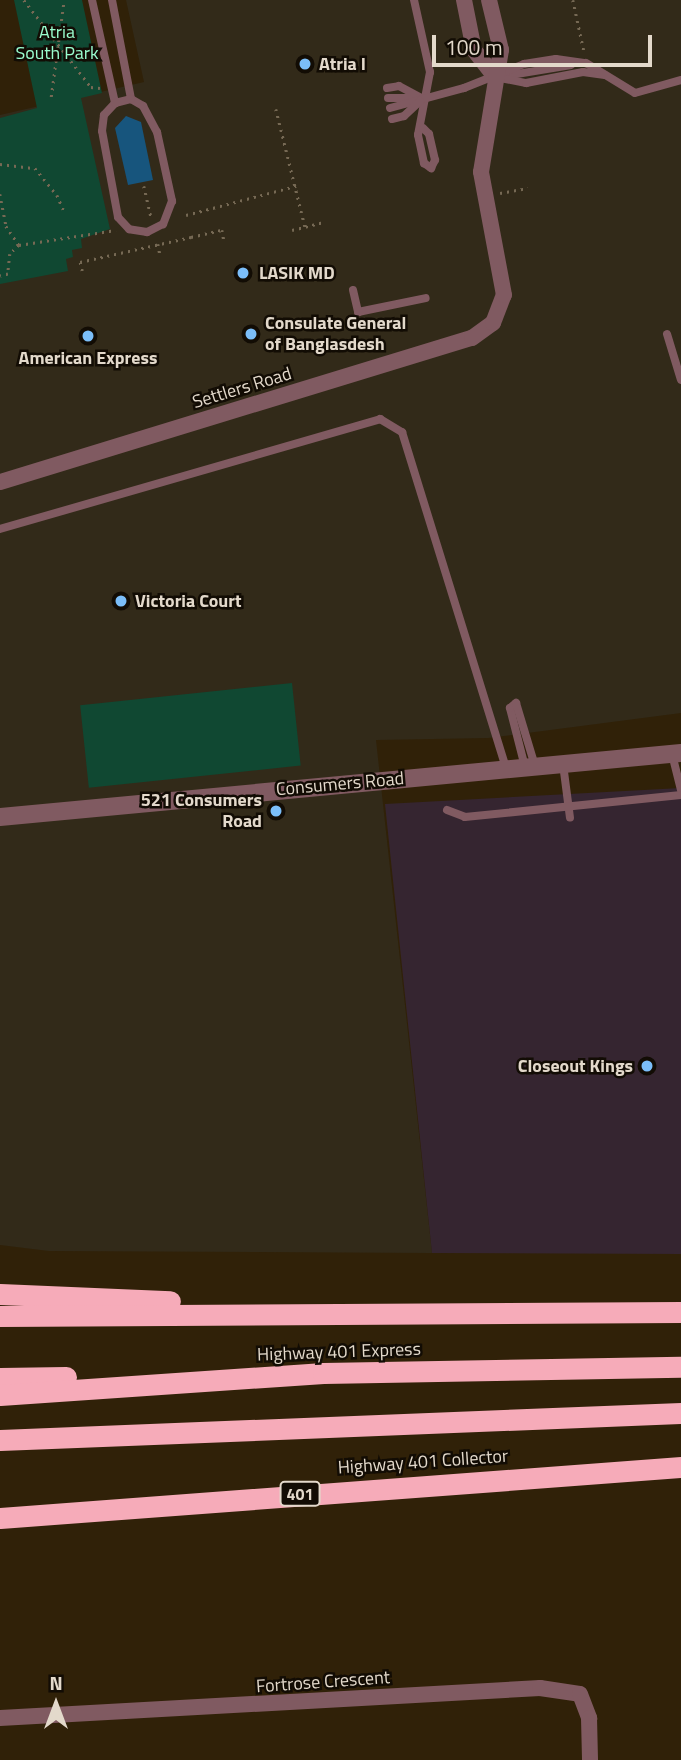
<!DOCTYPE html>
<html>
<head>
<meta charset="utf-8">
<style>
  body { margin:0 }
  #map { position:relative; width:681px; height:1760px; overflow:hidden; background:#302108; font-family:"Titillium Web",sans-serif }
  div>[style] { position:absolute }
  .commercial>* { inset:0; background:#322a19 }
  .industrial>* { inset:0; background:#352530 }
  .green>* { inset:0; background:#104832; transform-origin:0 0 }
  .water>* { inset:0; background:#17557d }
  .path>* { height:2.5px; margin-top:-1.25px; transform-origin:0; background:repeating-linear-gradient(90deg,#766954 0 2px,transparent 0 7px) }
  .service>* { height:8px; margin:-4px; padding:0 4px; transform-origin:4px; border-radius:4px; background:#805a61 }
  .minor>* { height:16px; margin:-8px; padding:0 8px; transform-origin:8px; border-radius:8px; background:#805a61 }
  .tertiary>* { height:18px; margin:-9px; padding:0 9px; transform-origin:9px; border-radius:9px; background:#805a61 }
  .motorway>* { height:21px; margin:-10.5px; padding:0 10.5px; transform-origin:10.5px; border-radius:10.5px; background:#f6abb9 }
  .dots>* { width:19px; height:19px; translate:-50% -50%; box-sizing:border-box; border:4px solid #120c04; border-radius:50% }
  span { translate:-50% -50%; white-space:nowrap; text-align:center; line-height:1.15; -webkit-text-stroke:5px #120c04; paint-order:stroke }
  .shield-label span { padding:2px 5px; background:#120c04; border:2px solid; border-radius:5px; -webkit-text-stroke-width:0 }
  .shield-label { font-size:16px; color:#e3d9cb; font-weight:700 }
  .park-label { font-size:18px; color:#9afdce }
  .poi-label { font-size:18px; color:#e3d9cb; font-weight:700 }
  .left { translate:0 -50%; text-align:left }
  .right { translate:-100% -50%; text-align:right }
  .street-label { font-size:18px; color:#e3d9cb }
  .north { position:absolute; left:21px; top:1669px; width:70px; height:70px; -webkit-text-stroke:5px #120c04; paint-order:stroke; rotate:0deg; font-size:19px; font-weight:700; line-height:28px; text-align:center; color:#e3d9cb }
  .north::after { content:''; display:block; margin:auto; width:24px; height:32px; background:#e3d9cb; clip-path:polygon(50% 0,100% 100%,50% 72%,0 100%) }
  .scale { position:absolute; left:432px; top:35px; width:220px; height:32px; box-sizing:border-box; border:4px solid #e3d9cb; border-top:0; padding-left:9px; font-size:21px; line-height:24px; white-space:nowrap; color:#e3d9cb; -webkit-text-stroke:5px #120c04; paint-order:stroke }
</style>
</head>
<body>
<div id="map">
  <div class="commercial">
    <i style="clip-path:polygon(126px 0,681px 0,681px 713px,488px 738px,376px 740px,432px 1253px,49px 1251px,0 1245px,0 115px,144px 82px)"></i>
  </div>
  <div class="industrial">
    <i style="clip-path:polygon(681px 788px,681px 1254px,432px 1253px,385px 804px)"></i>
  </div>
  <div class="green">
    <i style="clip-path:polygon(14px 0,82px 0,102px 93px,81px 98px,110px 229px,81px 239px,82px 248px,72px 250px,73px 257px,66px 259px,68px 271px,0 284px,0 118px,37px 108px)"></i>
    <i style="left:292px;top:683px;width:83px;height:213px;rotate:84deg"></i>
  </div>
  <div class="water">
    <i style="clip-path:polygon(126px 116px,141px 122px,153px 180px,128px 185px,115px 128px)"></i>
  </div>
  <div class="path">
    <i style="left:24px;top:0;width:110px;rotate:52.4deg"></i>
    <i style="left:91px;top:87px;width:9px;rotate:6deg"></i>
    <i style="left:573px;top:0;width:52px;rotate:77.8deg"></i>
    <i style="left:51px;top:97px;width:98px;rotate:-82.4deg"></i>
    <i style="left:276px;top:109px;width:121px;rotate:76.1deg"></i>
    <i style="left:0;top:164px;width:35px;rotate:7deg"></i>
    <i style="left:35px;top:168px;width:35px;rotate:51deg"></i>
    <i style="left:57px;top:195px;width:17px;rotate:66deg"></i>
    <i style="left:144px;top:186px;width:32px;rotate:77deg"></i>
    <i style="left:500px;top:193px;width:28px;rotate:-10deg"></i>
    <i style="left:0;top:194px;width:33px;rotate:79deg"></i>
    <i style="left:6px;top:226px;width:23px;rotate:56deg"></i>
    <i style="left:19px;top:245px;width:13px;rotate:135deg"></i>
    <i style="left:10px;top:254px;width:20px;rotate:96deg"></i>
    <i style="left:8px;top:274px;width:8px;rotate:166deg"></i>
    <i style="left:186px;top:215px;width:114px;rotate:-14.8deg"></i>
    <i style="left:292px;top:230px;width:33px;rotate:-14deg"></i>
    <i style="left:158px;top:244px;width:10px;rotate:79deg"></i>
    <i style="left:19px;top:245px;width:98px;rotate:-8.8deg"></i>
    <i style="left:82px;top:271px;width:9px;rotate:-103deg"></i>
    <i style="left:80px;top:262px;width:114px;rotate:-12.7deg"></i>
    <i style="left:191px;top:237px;width:32px;rotate:-13deg"></i>
    <i style="left:222px;top:230px;width:10px;rotate:79deg"></i>
  </div>
  <div class="service">
    <i style="left:92px;top:0;width:106px;rotate:77.4deg"></i>
    <i style="left:112px;top:0;width:101px;rotate:79.1deg"></i>
    <i style="left:414px;top:0;width:74px;rotate:77.5deg"></i>
    <i style="left:430px;top:72px;width:64px;rotate:100.8deg"></i>
    <i style="left:418px;top:135px;width:29px;rotate:78deg"></i>
    <i style="left:424px;top:163px;width:9px;rotate:36deg"></i>
    <i style="left:431px;top:168px;width:9px;rotate:-63deg"></i>
    <i style="left:435px;top:160px;width:27px;rotate:-103deg"></i>
    <i style="left:429px;top:134px;width:8px;rotate:-135deg"></i>
    <i style="left:505px;top:76px;width:67px;rotate:-9.5deg"></i>
    <i style="left:495px;top:77px;width:32px;rotate:11deg"></i>
    <i style="left:526px;top:83px;width:58px;rotate:-10.9deg"></i>
    <i style="left:583px;top:72px;width:22px;rotate:8deg"></i>
    <i style="left:387px;top:88px;width:12px;rotate:-9deg"></i>
    <i style="left:399px;top:86px;width:27px;rotate:28deg"></i>
    <i style="left:388px;top:98px;width:28px"></i>
    <i style="left:131px;top:99px;width:14px;rotate:30deg"></i>
    <i style="left:143px;top:106px;width:30px;rotate:62deg"></i>
    <i style="left:157px;top:132px;width:71px;rotate:77.7deg"></i>
    <i style="left:172px;top:201px;width:25px;rotate:111deg"></i>
    <i style="left:163px;top:224px;width:18px;rotate:153deg"></i>
    <i style="left:147px;top:232px;width:18px;rotate:-171deg"></i>
    <i style="left:129px;top:229px;width:16px;rotate:-133deg"></i>
    <i style="left:118px;top:217px;width:87px;rotate:-100.5deg"></i>
    <i style="left:102px;top:131px;width:16px;rotate:-83deg"></i>
    <i style="left:104px;top:115px;width:16px;rotate:-47deg"></i>
    <i style="left:115px;top:103px;width:16px;rotate:-14deg"></i>
    <i style="left:390px;top:108px;width:77px;rotate:-15.1deg"></i>
    <i style="left:464px;top:88px;width:65px;rotate:-21.8deg"></i>
    <i style="left:524px;top:64px;width:32px;rotate:-9deg"></i>
    <i style="left:556px;top:59px;width:30px;rotate:8deg"></i>
    <i style="left:586px;top:63px;width:57px;rotate:31.5deg"></i>
    <i style="left:635px;top:93px;width:48px;rotate:-15.8deg"></i>
    <i style="left:392px;top:119px;width:12px;rotate:-14deg"></i>
    <i style="left:404px;top:116px;width:22px;rotate:-43deg"></i>
    <i style="left:353px;top:290px;width:23px;rotate:77deg"></i>
    <i style="left:358px;top:312px;width:69px;rotate:-11.6deg"></i>
    <i style="left:667px;top:334px;width:48px;rotate:73.1deg"></i>
    <i style="left:0;top:529px;width:396px;rotate:-16.1deg"></i>
    <i style="left:380px;top:419px;width:26px;rotate:31deg"></i>
    <i style="left:402px;top:432px;width:352px;rotate:72.8deg"></i>
    <i style="left:672px;top:754px;width:38px;rotate:76deg"></i>
    <i style="left:563px;top:764px;width:54px;rotate:82.6deg"></i>
    <i style="left:525px;top:767px;width:61px;rotate:-104.3deg"></i>
    <i style="left:510px;top:708px;width:8px;rotate:-40deg"></i>
    <i style="left:516px;top:703px;width:66px;rotate:73.2deg"></i>
    <i style="left:447px;top:810px;width:19px;rotate:21deg"></i>
    <i style="left:465px;top:817px;width:217px;rotate:-5.8deg"></i>
  </div>
  <div class="minor">
    <i style="left:464px;top:0;width:51px;rotate:78.7deg"></i>
    <i style="left:474px;top:50px;width:34px;rotate:52deg"></i>
    <i style="left:0;top:482px;width:493px;rotate:-17deg"></i>
    <i style="left:472px;top:338px;width:26px;rotate:-36deg"></i>
    <i style="left:493px;top:323px;width:30px;rotate:-69deg"></i>
    <i style="left:504px;top:295px;width:125px;rotate:-100.6deg"></i>
    <i style="left:481px;top:172px;width:124px;rotate:-80.7deg"></i>
    <i style="left:501px;top:50px;width:51px;rotate:-103.5deg"></i>
    <i style="left:0;top:1718px;width:541px;rotate:-3.18deg"></i>
    <i style="left:540px;top:1688px;width:40px;rotate:8.5deg"></i>
    <i style="left:580px;top:1694px;width:26px;rotate:69deg"></i>
    <i style="left:589px;top:1718px;width:42px;rotate:88.6deg"></i>
  </div>
  <div class="tertiary">
    <i style="left:0;top:817px;width:684px;rotate:-5.37deg"></i>
  </div>
  <div class="motorway">
    <i style="left:0;top:1294px;width:170px;rotate:2.4deg"></i>
    <i style="left:0;top:1316px;width:681px;rotate:-0.34deg"></i>
    <i style="left:0;top:1378px;width:66px;rotate:-0.9deg"></i>
    <i style="left:0;top:1395px;width:324px;rotate:-3.9deg"></i>
    <i style="left:323px;top:1373px;width:358px;rotate:-1deg"></i>
    <i style="left:0;top:1440px;width:682px;rotate:-2.27deg"></i>
    <i style="left:0;top:1518px;width:683px;rotate:-4.28deg"></i>
  </div>
  <div class="dots">
    <i style="left:305px;top:64px;background:#7bbef9"></i>
    <i style="left:243px;top:273px;background:#7bbef9"></i>
    <i style="left:251px;top:334px;background:#7bbef9"></i>
    <i style="left:88px;top:336px;background:#7bbef9"></i>
    <i style="left:121px;top:601px;background:#7bbef9"></i>
    <i style="left:276px;top:811px;background:#7bbef9"></i>
    <i style="left:647px;top:1066px;background:#7bbef9"></i>
  </div>
  <div class="shield-label">
    <span style="left:300px;top:1494px">401</span>
  </div>
  <div class="park-label">
    <span style="left:57px;top:43px">Atria<br>South Park</span>
  </div>
  <div class="poi-label">
    <span class="left" style="left:319px;top:64px">Atria I</span>
    <span class="left" style="left:259px;top:273px">LASIK MD</span>
    <span class="left" style="left:265px;top:334px">Consulate General<br>of Banglasdesh</span>
    <span style="left:88px;top:358px">American Express</span>
    <span class="left" style="left:135px;top:601px">Victoria Court</span>
    <span class="right" style="left:262px;top:811px">521 Consumers<br>Road</span>
    <span class="right" style="left:633px;top:1066px">Closeout Kings</span>
  </div>
  <div class="street-label">
    <span style="left:242px;top:388px;rotate:-17deg">Settlers Road</span>
    <span style="left:340px;top:784px;rotate:-5deg">Consumers Road</span>
    <span style="left:339px;top:1352px;rotate:-2deg">Highway 401 Express</span>
    <span style="left:423px;top:1462px;rotate:-4deg">Highway 401 Collector</span>
    <span style="left:323px;top:1682px;rotate:-4deg">Fortrose Crescent</span>
  </div>
  <div class="north">N</div>
  <div class="scale">100 m</div>
</div>
</body>
</html>
